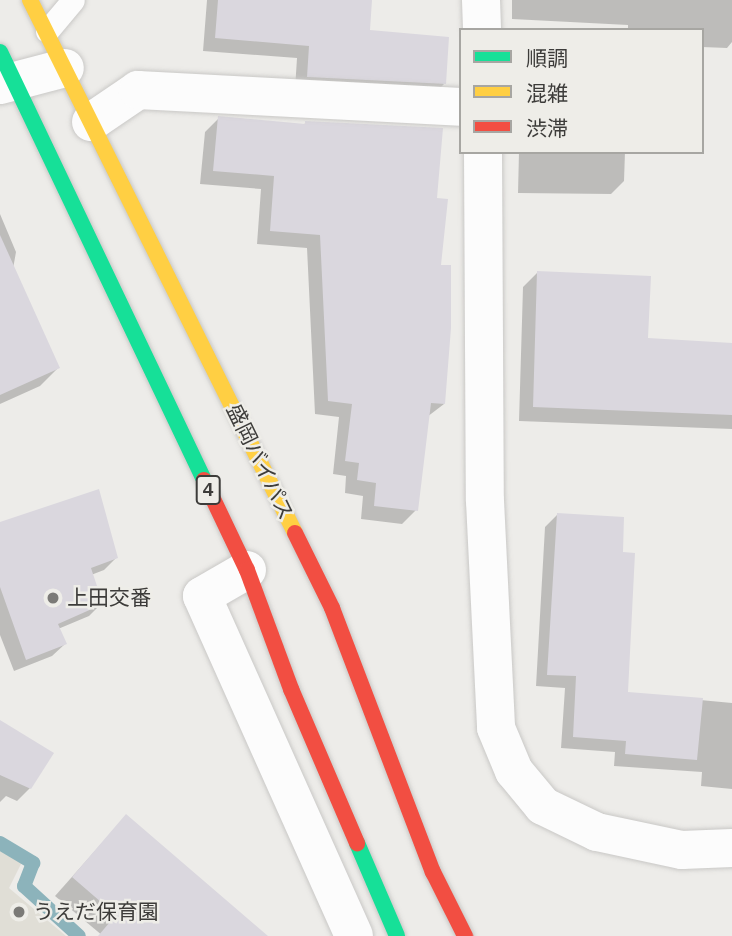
<!DOCTYPE html>
<html>
<head>
<meta charset="utf-8">
<style>
  body { margin:0 }
  #map { position:relative; width:732px; height:936px; overflow:hidden; background:#edece9; font-family:Helvetica,"Noto Sans JP",sans-serif }
  div>[style] { position:absolute }
  .built>* { inset:0; background:#e0ded6 }
  .shadow>* { inset:0; background:#0003 }
  .stream>* { height:14px; margin:-7px; padding:0 7px; transform-origin:7px; border-radius:7px; background:#8cb3bb }
  .building>* { inset:0; background:#dad7de }
  .roads { filter:drop-shadow(0 0 2px #c9c8c6) drop-shadow(0 0 2px #c9c8c6) }
  .lane>* { height:23px; margin:-11.5px; padding:0 11.5px; transform-origin:11.5px; border-radius:11.5px; background:#fcfcfc }
  .street>* { height:38px; margin:-19px; padding:0 19px; transform-origin:19px; border-radius:19px; background:#fcfcfc }
  .fast>* { height:16px; margin:-8px; padding:0 8px; transform-origin:8px; border-radius:8px; background:#16e098 }
  .slow>* { height:16px; margin:-8px; padding:0 8px; transform-origin:8px; border-radius:8px; background:#ffcf43 }
  .jam>* { height:16px; margin:-8px; padding:0 8px; transform-origin:8px; border-radius:8px; background:#f24e42 }
  .dots>* { width:19px; height:19px; translate:-50% -50%; box-sizing:border-box; border:4px solid #eeede8; border-radius:50% }
  span { translate:-50% -50%; white-space:nowrap; text-align:center; line-height:1.15; -webkit-text-stroke:5px #eeede8; paint-order:stroke }
  .shield-label span { padding:2px 5px; background:#eeede8; border:2px solid; border-radius:5px; -webkit-text-stroke-width:0 }
  .shield-label { font-size:19px; color:#3d3c3a; font-weight:700 }
  .street-label { font-size:21px; color:#3d3c3a }
  .poi-label { font-size:21px; color:#3d3c3a }
  .left { translate:0 -50%; text-align:left }
  .legend { position:absolute; left:459px; top:28px; width:245px; height:126px; box-sizing:border-box; background:#eeede8; border:2px solid #a7a6a2; margin:0; padding:9px 12px; list-style:none; font-size:21px; color:#3d3c3a }
  .legend li { display:flex; align-items:center; gap:14px; height:35px }
  .legend b { width:35px; border:2px solid #a7a6a2 }
</style>
</head>
<body>
<div id="map">
  <div class="built">
    <i style="clip-path:polygon(0 849px,22px 862px,9px 888px,66px 936px,0 936px)"></i>
  </div>
  <div class="shadow">
    <i style="clip-path:polygon(207px 0,370px 0,369px 32px,444px 84px,432px 96px,295px 89px,297px 58px,203px 51px)"></i>
    <i style="clip-path:polygon(512px 0,732px 0,732px 42px,727px 48px,702px 47px,702px 30px,628px 30px,628px 25px,512px 19px)"></i>
    <i style="clip-path:polygon(219px 118px,303px 126px,306px 122px,435px 200px,444px 404px,427px 417px,416px 510px,402px 524px,361px 519px,363px 496px,345px 493px,346px 476px,333px 474px,339px 417px,315px 414px,307px 248px,257px 244px,261px 189px,200px 184px,205px 132px)"></i>
    <i style="clip-path:polygon(519px 152px,625px 152px,624px 181px,611px 194px,518px 193px)"></i>
    <i style="clip-path:polygon(0 214px,16px 252px,13px 269px,58px 368px,40px 386px,0 404px)"></i>
    <i style="clip-path:polygon(537px 273px,646px 339px,732px 344px,732px 429px,519px 421px,523px 287px)"></i>
    <i style="clip-path:polygon(557px 515px,621px 554px,626px 693px,732px 703px,732px 789px,701px 786px,702px 772px,614px 766px,615px 752px,561px 748px,565px 688px,536px 686px,545px 527px)"></i>
    <i style="clip-path:polygon(0 524px,116px 558px,104px 570px,91px 575px,101px 604px,89px 616px,58px 629px,65px 644px,52px 656px,14px 671px,0 635px)"></i>
    <i style="clip-path:polygon(0 722px,30px 788px,17px 801px,6px 796px,0 802px)"></i>
    <i style="clip-path:polygon(126px 816px,265px 936px,103px 936px,55px 896px)"></i>
  </div>
  <div class="stream">
    <i style="left:0;top:843px;width:39px;rotate:31deg"></i>
    <i style="left:33px;top:863px;width:25px;rotate:111deg"></i>
    <i style="left:24px;top:886px;width:74px;rotate:42.3deg"></i>
  </div>
  <div class="building">
    <i style="clip-path:polygon(218px 0,372px 0,370px 30px,449px 37px,446px 84px,307px 77px,309px 46px,215px 38px)"></i>
    <i style="clip-path:polygon(218px 116px,305px 124px,305px 121px,443px 128px,437px 198px,448px 199px,441px 265px,451px 265px,451px 328px,445px 404px,431px 403px,418px 511px,374px 506px,376px 483px,357px 480px,359px 463px,345px 461px,352px 404px,328px 401px,320px 235px,270px 231px,274px 176px,213px 171px)"></i>
    <i style="clip-path:polygon(0 235px,60px 368px,0 395px)"></i>
    <i style="clip-path:polygon(537px 271px,651px 276px,648px 338px,732px 343px,732px 415px,533px 407px)"></i>
    <i style="clip-path:polygon(99px 489px,118px 558px,91px 568px,103px 604px,58px 624px,67px 644px,26px 660px,0 587px,0 522px)"></i>
    <i style="clip-path:polygon(557px 513px,624px 517px,623px 552px,635px 553px,628px 692px,703px 698px,697px 760px,625px 754px,626px 741px,573px 737px,576px 676px,547px 675px)"></i>
    <i style="clip-path:polygon(0 720px,54px 753px,31px 789px,0 775px)"></i>
    <i style="clip-path:polygon(126px 814px,268px 936px,98px 936px,116px 915px,72px 877px)"></i>
  </div>
  <div class="roads">
    <div class="lane">
      <i style="left:47px;top:31px;width:40px;rotate:-50deg"></i>
    </div>
    <div class="street">
      <i style="left:481px;top:0;width:30px;rotate:88deg"></i>
      <i style="left:0;top:85px;width:67px;rotate:-14.7deg"></i>
      <i style="left:91px;top:122px;width:57px;rotate:-34.2deg"></i>
      <i style="left:138px;top:90px;width:323px;rotate:3deg"></i>
      <i style="left:483px;top:152px;width:349px;rotate:89.7deg"></i>
      <i style="left:485px;top:501px;width:227px;rotate:87.2deg"></i>
      <i style="left:496px;top:728px;width:47px;rotate:67.3deg"></i>
      <i style="left:514px;top:771px;width:45px;rotate:50.4deg"></i>
      <i style="left:543px;top:806px;width:60px;rotate:25.7deg"></i>
      <i style="left:597px;top:832px;width:87px;rotate:12deg"></i>
      <i style="left:682px;top:850px;width:50px;rotate:-2.3deg"></i>
      <i style="left:247px;top:570px;width:52px;rotate:150deg"></i>
      <i style="left:202px;top:596px;width:372px;rotate:65.9deg"></i>
    </div>
    <div class="fast">
      <i style="left:0;top:52px;width:474px;rotate:64.5deg"></i>
      <i style="left:357px;top:843px;width:101px;rotate:66.7deg"></i>
    </div>
    <div class="slow">
      <i style="left:30px;top:0;width:595px;rotate:63.56deg"></i>
    </div>
    <div class="jam">
      <i style="left:204px;top:480px;width:100px;rotate:64.5deg"></i>
      <i style="left:247px;top:570px;width:127px;rotate:69.7deg"></i>
      <i style="left:291px;top:689px;width:168px;rotate:66.8deg"></i>
      <i style="left:295px;top:533px;width:84px;rotate:63.7deg"></i>
      <i style="left:332px;top:608px;width:283px;rotate:69.1deg"></i>
      <i style="left:433px;top:872px;width:72px;rotate:63.4deg"></i>
    </div>
  </div>
  <div class="dots">
    <i style="left:53px;top:598px;background:#7b7a77"></i>
    <i style="left:19px;top:912px;background:#7b7a77"></i>
  </div>
  <div class="shield-label">
    <span style="left:208px;top:490px">4</span>
  </div>
  <div class="street-label">
    <span style="left:260px;top:462px;rotate:64deg">盛岡バイパス</span>
  </div>
  <div class="poi-label">
    <span class="left" style="left:67px;top:598px">上田交番</span>
    <span class="left" style="left:33px;top:912px">うえだ保育園</span>
  </div>
  <ul class="legend">
  <li><b style="height:9px;background:#16e098"></b>順調</li>
  <li><b style="height:9px;background:#ffcf43"></b>混雑</li>
  <li><b style="height:9px;background:#f24e42"></b>渋滞</li>
  </ul>
</div>
</body>
</html>
